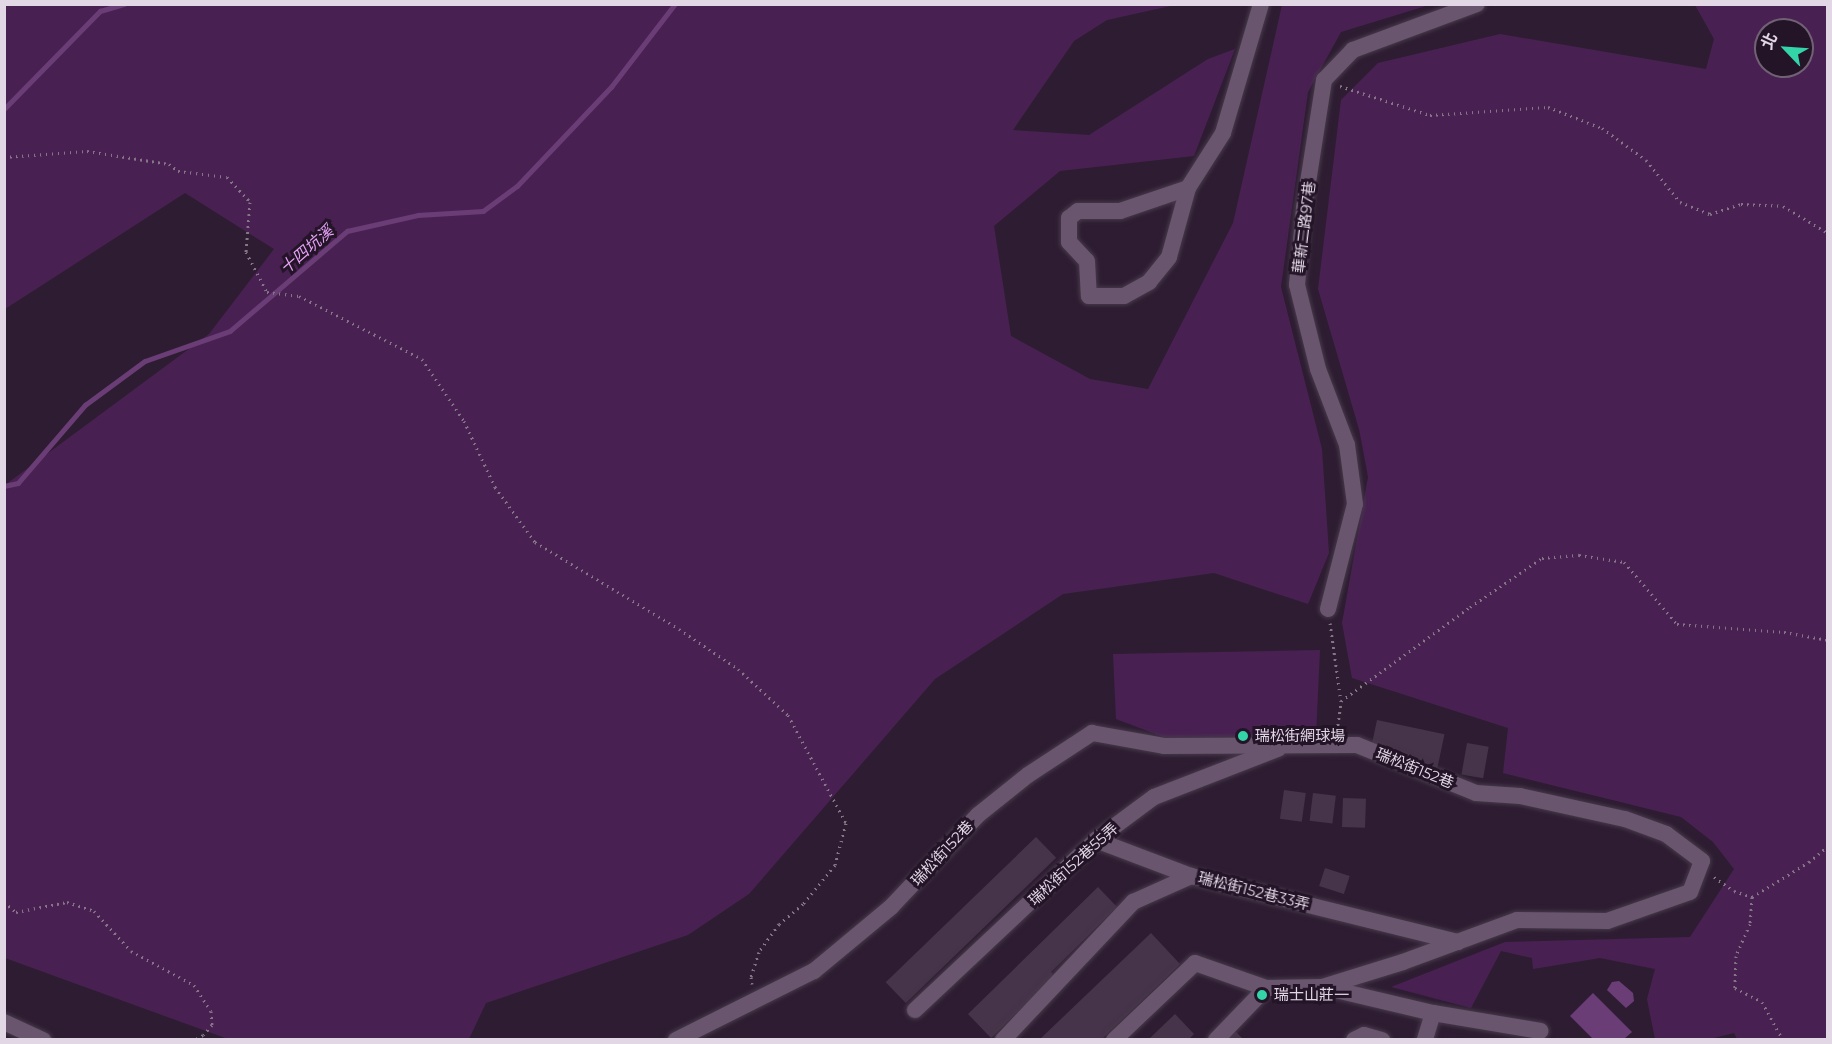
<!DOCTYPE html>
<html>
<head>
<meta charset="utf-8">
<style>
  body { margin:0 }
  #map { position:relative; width:1832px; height:1044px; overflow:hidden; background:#2e1d32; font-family:Montserrat,"Noto Sans TC",sans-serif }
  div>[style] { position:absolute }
  .green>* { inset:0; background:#482152 }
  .water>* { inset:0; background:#6b3d77 }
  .stream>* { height:4.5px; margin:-2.25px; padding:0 2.25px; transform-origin:2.25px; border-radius:2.25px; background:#6b3d77 }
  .building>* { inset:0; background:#46344a; transform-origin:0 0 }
  .path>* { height:3px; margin-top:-1.5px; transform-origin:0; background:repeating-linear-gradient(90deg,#847687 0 1.5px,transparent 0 6px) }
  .roads { filter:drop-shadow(0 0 2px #47394b) drop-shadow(0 0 2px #47394b) }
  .minor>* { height:16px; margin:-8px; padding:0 8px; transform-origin:8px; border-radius:8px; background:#69566e }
  .dots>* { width:16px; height:16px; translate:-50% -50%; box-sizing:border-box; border:3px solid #241428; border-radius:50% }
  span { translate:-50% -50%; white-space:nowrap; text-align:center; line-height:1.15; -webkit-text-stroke:6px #241428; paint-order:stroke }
  .street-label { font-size:15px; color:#e2d7e5 }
  .poi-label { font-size:15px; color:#e2d7e5 }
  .left { translate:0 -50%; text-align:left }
  .water-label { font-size:16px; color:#e6a2f7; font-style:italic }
  .frame { position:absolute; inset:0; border:6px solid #e2d7e5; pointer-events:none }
  .north { position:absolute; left:1754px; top:18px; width:60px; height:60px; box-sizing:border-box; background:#241428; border:2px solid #706274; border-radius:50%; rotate:295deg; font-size:16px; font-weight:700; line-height:24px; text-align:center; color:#e2d7e5 }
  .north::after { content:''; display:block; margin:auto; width:21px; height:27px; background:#33d4a8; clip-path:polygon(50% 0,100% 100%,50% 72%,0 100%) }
</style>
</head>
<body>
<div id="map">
  <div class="green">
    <i style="clip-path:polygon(5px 5px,1175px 5px,1107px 20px,1074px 41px,1013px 130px,1089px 135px,1208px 59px,1235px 49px,1194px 156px,1060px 171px,994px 226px,1011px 336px,1090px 379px,1148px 389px,1233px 223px,1282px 5px,1429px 5px,1341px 32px,1308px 92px,1281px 287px,1322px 449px,1329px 553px,1308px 604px,1214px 573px,1063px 594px,935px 679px,749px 894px,688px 935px,486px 1003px,469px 1039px,228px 1039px,5px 958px,5px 485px,209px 334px,274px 249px,185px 193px,5px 309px)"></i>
    <i style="clip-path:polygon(evenodd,1695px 5px,1827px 5px,1827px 1039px,1737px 1039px,1734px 1033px,1710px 1039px,1655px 1039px,1647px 999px,1655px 969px,1600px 958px,1533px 969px,1532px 958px,1501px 951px,1471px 1008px,1391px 987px,1505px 942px,1690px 937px,1734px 869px,1713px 842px,1681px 817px,1503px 773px,1508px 728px,1352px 678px,1342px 623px,1368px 477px,1359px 429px,1318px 289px,1341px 100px,1378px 63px,1500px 34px,1706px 69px,1714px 39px,1695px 5px,1766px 30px,1802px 30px,1802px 66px,1766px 66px,1766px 30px)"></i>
    <i style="clip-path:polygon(1320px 650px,1316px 736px,1166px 738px,1116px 719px,1113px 654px)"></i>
  </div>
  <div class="water">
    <i style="clip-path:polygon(1619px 981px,1633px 993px,1634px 1001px,1626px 1008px,1607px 990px,1612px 982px)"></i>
    <i style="clip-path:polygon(1593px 993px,1632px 1032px,1624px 1039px,1593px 1039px,1570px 1016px)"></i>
  </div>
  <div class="stream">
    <i style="left:4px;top:109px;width:137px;rotate:-45.6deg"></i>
    <i style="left:100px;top:11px;width:25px;rotate:-16deg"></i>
    <i style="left:4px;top:486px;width:14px;rotate:-12deg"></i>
    <i style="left:18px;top:483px;width:103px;rotate:-49.3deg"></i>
    <i style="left:85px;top:405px;width:74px;rotate:-36.3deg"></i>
    <i style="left:145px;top:361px;width:90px;rotate:-19.4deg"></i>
    <i style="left:230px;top:331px;width:154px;rotate:-40.5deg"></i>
    <i style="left:347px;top:231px;width:73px;rotate:-12.7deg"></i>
    <i style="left:418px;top:215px;width:65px;rotate:-3.5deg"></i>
    <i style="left:483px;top:211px;width:42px;rotate:-36.3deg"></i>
    <i style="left:517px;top:186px;width:137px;rotate:-46.5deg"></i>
    <i style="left:611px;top:87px;width:105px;rotate:-52.4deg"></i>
  </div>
  <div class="building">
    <i style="left:1377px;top:720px;width:69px;height:34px;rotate:12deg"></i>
    <i style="left:1467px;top:743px;width:22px;height:32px;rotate:10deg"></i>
    <i style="left:1284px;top:790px;width:22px;height:29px;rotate:8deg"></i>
    <i style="left:1313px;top:793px;width:23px;height:28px;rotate:7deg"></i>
    <i style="left:1343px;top:798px;width:23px;height:29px;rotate:2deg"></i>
    <i style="left:1036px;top:837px;width:29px;height:209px;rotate:46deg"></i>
    <i style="left:1325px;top:868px;width:26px;height:19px;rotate:18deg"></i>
    <i style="clip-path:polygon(1098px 887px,1117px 907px,1051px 972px,1055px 976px,991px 1038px,968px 1014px)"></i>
    <i style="clip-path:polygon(1151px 933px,1180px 964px,1170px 974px,1101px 1040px,1039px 1040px)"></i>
    <i style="clip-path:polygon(1175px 1014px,1194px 1034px,1188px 1040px,1152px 1040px,1150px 1038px)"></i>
    <i style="clip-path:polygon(1233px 1029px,1244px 1040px,1223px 1040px)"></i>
  </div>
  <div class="path">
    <i style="left:1340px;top:86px;width:95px;rotate:17.9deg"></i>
    <i style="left:1430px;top:115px;width:118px;rotate:-3.9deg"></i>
    <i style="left:1548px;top:107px;width:58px;rotate:21.3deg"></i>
    <i style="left:1602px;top:128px;width:54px;rotate:36deg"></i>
    <i style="left:1646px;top:160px;width:54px;rotate:51deg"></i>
    <i style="left:1680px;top:202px;width:32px;rotate:22deg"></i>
    <i style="left:1710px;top:214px;width:33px;rotate:-18deg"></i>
    <i style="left:1741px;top:204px;width:42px;rotate:2.7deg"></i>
    <i style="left:1783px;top:206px;width:52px;rotate:31deg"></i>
    <i style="left:4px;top:157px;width:83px;rotate:-4.1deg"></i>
    <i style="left:87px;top:151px;width:83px;rotate:9deg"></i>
    <i style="left:169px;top:164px;width:11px;rotate:38deg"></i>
    <i style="left:178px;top:171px;width:49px;rotate:7deg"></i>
    <i style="left:227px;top:177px;width:34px;rotate:47deg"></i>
    <i style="left:250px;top:202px;width:50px;rotate:94.6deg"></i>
    <i style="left:246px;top:252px;width:45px;rotate:62.3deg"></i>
    <i style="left:267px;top:292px;width:32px;rotate:7deg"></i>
    <i style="left:299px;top:296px;width:138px;rotate:27.1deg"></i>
    <i style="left:422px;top:359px;width:75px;rotate:55.9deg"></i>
    <i style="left:464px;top:421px;width:73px;rotate:64.8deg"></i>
    <i style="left:495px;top:487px;width:68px;rotate:54deg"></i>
    <i style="left:535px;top:542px;width:168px;rotate:31.1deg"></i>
    <i style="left:679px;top:629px;width:71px;rotate:34.1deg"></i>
    <i style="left:738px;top:669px;width:68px;rotate:42.6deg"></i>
    <i style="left:788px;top:715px;width:123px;rotate:61.8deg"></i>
    <i style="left:846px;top:823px;width:43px;rotate:104.7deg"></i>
    <i style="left:835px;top:865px;width:50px;rotate:129.4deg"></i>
    <i style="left:803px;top:904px;width:31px;rotate:140deg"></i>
    <i style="left:779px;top:924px;width:34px;rotate:126deg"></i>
    <i style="left:759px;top:952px;width:26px;rotate:108deg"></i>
    <i style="left:751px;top:977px;width:7px;rotate:82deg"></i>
    <i style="left:1330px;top:623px;width:79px;rotate:82deg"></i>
    <i style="left:1337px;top:731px;width:30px;rotate:-82deg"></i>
    <i style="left:1341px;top:701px;width:160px;rotate:-36.1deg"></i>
    <i style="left:1470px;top:607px;width:87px;rotate:-34.2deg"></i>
    <i style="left:1542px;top:558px;width:37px;rotate:-5deg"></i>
    <i style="left:1579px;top:555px;width:46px;rotate:8.8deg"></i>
    <i style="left:1624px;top:562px;width:82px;rotate:49.5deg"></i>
    <i style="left:1677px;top:624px;width:107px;rotate:4.3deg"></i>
    <i style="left:1784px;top:632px;width:45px;rotate:10.3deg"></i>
    <i style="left:1714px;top:877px;width:24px;rotate:35deg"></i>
    <i style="left:1734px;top:891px;width:19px;rotate:18deg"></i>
    <i style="left:1752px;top:897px;width:67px;rotate:-31.6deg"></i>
    <i style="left:1809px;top:862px;width:25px;rotate:-40deg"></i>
    <i style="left:1752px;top:897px;width:27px;rotate:94deg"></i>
    <i style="left:1750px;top:924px;width:35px;rotate:114deg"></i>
    <i style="left:1736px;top:956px;width:32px;rotate:92deg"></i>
    <i style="left:1735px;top:988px;width:30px;rotate:27deg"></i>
    <i style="left:1762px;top:1002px;width:43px;rotate:61.1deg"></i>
    <i style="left:4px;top:902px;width:16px;rotate:40deg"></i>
    <i style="left:16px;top:912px;width:52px;rotate:-11.1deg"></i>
    <i style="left:67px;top:902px;width:28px;rotate:18deg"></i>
    <i style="left:94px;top:911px;width:54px;rotate:47.2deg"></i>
    <i style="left:131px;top:951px;width:72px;rotate:28.4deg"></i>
    <i style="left:194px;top:985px;width:31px;rotate:57deg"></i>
    <i style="left:211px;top:1011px;width:14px;rotate:86deg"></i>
    <i style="left:212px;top:1025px;width:13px;rotate:132deg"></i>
    <i style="left:203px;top:1035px;width:10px;rotate:151deg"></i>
  </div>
  <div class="roads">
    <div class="minor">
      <i style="left:1188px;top:188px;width:72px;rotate:161.3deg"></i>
      <i style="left:1120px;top:211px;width:42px;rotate:180deg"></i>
      <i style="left:1078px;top:211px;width:11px;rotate:142deg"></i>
      <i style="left:1069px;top:218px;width:24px;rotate:90deg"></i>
      <i style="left:1069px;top:242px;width:26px;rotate:47deg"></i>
      <i style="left:1087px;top:261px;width:35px;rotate:87deg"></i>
      <i style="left:1089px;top:296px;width:35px"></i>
      <i style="left:1124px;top:296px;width:29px;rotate:-29deg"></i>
      <i style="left:1149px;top:282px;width:32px;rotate:-51deg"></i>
      <i style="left:1169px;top:257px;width:72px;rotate:-74.6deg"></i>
      <i style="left:1188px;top:188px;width:65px;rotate:-57.5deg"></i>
      <i style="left:1223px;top:133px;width:134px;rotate:-73.6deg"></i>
      <i style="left:1328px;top:609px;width:108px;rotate:-75.6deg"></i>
      <i style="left:1355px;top:504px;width:60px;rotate:-97.7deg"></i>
      <i style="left:1347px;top:445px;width:81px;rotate:-110.9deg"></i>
      <i style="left:1318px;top:369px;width:87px;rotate:-104deg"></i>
      <i style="left:1297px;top:285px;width:77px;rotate:-84.8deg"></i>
      <i style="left:1304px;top:208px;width:130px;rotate:-81.1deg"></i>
      <i style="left:1324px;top:80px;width:42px;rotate:-46deg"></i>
      <i style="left:1353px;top:50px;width:132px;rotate:-20.4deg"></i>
      <i style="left:1096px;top:840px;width:102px;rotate:20.8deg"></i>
      <i style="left:1323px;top:987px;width:113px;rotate:13.3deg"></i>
      <i style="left:1433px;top:1013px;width:28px;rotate:107deg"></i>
      <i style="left:915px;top:1010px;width:248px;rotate:-43.2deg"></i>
      <i style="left:1096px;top:840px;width:72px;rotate:-36.6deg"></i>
      <i style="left:1154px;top:797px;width:133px;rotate:-21.2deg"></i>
      <i style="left:1433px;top:1013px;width:109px;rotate:9.5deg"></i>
      <i style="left:4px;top:1022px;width:43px;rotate:24.8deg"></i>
      <i style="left:676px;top:1040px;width:154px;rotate:-26.6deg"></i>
      <i style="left:814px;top:971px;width:100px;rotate:-39.7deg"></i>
      <i style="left:891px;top:907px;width:127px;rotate:-46.6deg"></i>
      <i style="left:978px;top:815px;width:64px;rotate:-38.7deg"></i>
      <i style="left:1028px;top:775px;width:77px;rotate:-33.3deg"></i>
      <i style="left:1092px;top:733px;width:73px;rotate:10.2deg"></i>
      <i style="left:1164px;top:746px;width:193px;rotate:-0.3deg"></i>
      <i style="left:1357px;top:745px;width:128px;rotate:22deg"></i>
      <i style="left:1476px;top:793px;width:44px;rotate:3.9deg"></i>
      <i style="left:1520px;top:796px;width:107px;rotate:12.4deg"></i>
      <i style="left:1625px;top:819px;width:44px;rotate:20.1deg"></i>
      <i style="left:1666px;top:834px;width:45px;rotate:36.9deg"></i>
      <i style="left:1702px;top:861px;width:33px;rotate:111deg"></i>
      <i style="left:1690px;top:892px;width:88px;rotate:160.7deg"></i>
      <i style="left:1607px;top:921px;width:90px;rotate:-179.4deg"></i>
      <i style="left:1517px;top:920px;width:121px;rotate:159.8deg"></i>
      <i style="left:1403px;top:962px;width:85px;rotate:162.8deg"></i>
      <i style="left:1322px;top:987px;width:56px;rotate:179deg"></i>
      <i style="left:1266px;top:988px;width:72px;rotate:133.9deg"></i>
      <i style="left:1003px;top:1040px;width:190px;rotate:-46.7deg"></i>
      <i style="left:1133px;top:902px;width:64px;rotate:-24.1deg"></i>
      <i style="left:1191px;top:876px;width:275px;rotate:13.9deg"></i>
      <i style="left:1114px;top:1040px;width:112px;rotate:-43.5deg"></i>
      <i style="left:1195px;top:963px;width:75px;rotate:19.4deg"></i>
      <i style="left:1354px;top:1040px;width:11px;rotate:-27deg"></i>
      <i style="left:1364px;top:1035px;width:19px;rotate:16deg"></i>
    </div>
  </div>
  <div class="dots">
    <i style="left:1243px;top:736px;background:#33d4a8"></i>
    <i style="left:1262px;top:995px;background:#33d4a8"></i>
  </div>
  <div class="street-label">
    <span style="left:1304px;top:227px;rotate:-83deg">華新二路97巷</span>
    <span style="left:1415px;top:768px;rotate:22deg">瑞松街152巷</span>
    <span style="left:942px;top:853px;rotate:-47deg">瑞松街152巷</span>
    <span style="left:1073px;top:864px;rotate:-42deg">瑞松街152巷55弄</span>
    <span style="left:1254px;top:891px;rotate:14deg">瑞松街152巷33弄</span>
  </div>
  <div class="poi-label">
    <span class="left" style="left:1255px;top:736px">瑞松街網球場</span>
    <span class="left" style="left:1274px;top:995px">瑞士山莊一</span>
  </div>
  <div class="water-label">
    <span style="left:307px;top:250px;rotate:-41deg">十四坑溪</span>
  </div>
  <div class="frame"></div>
  <div class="north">北</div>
</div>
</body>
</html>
